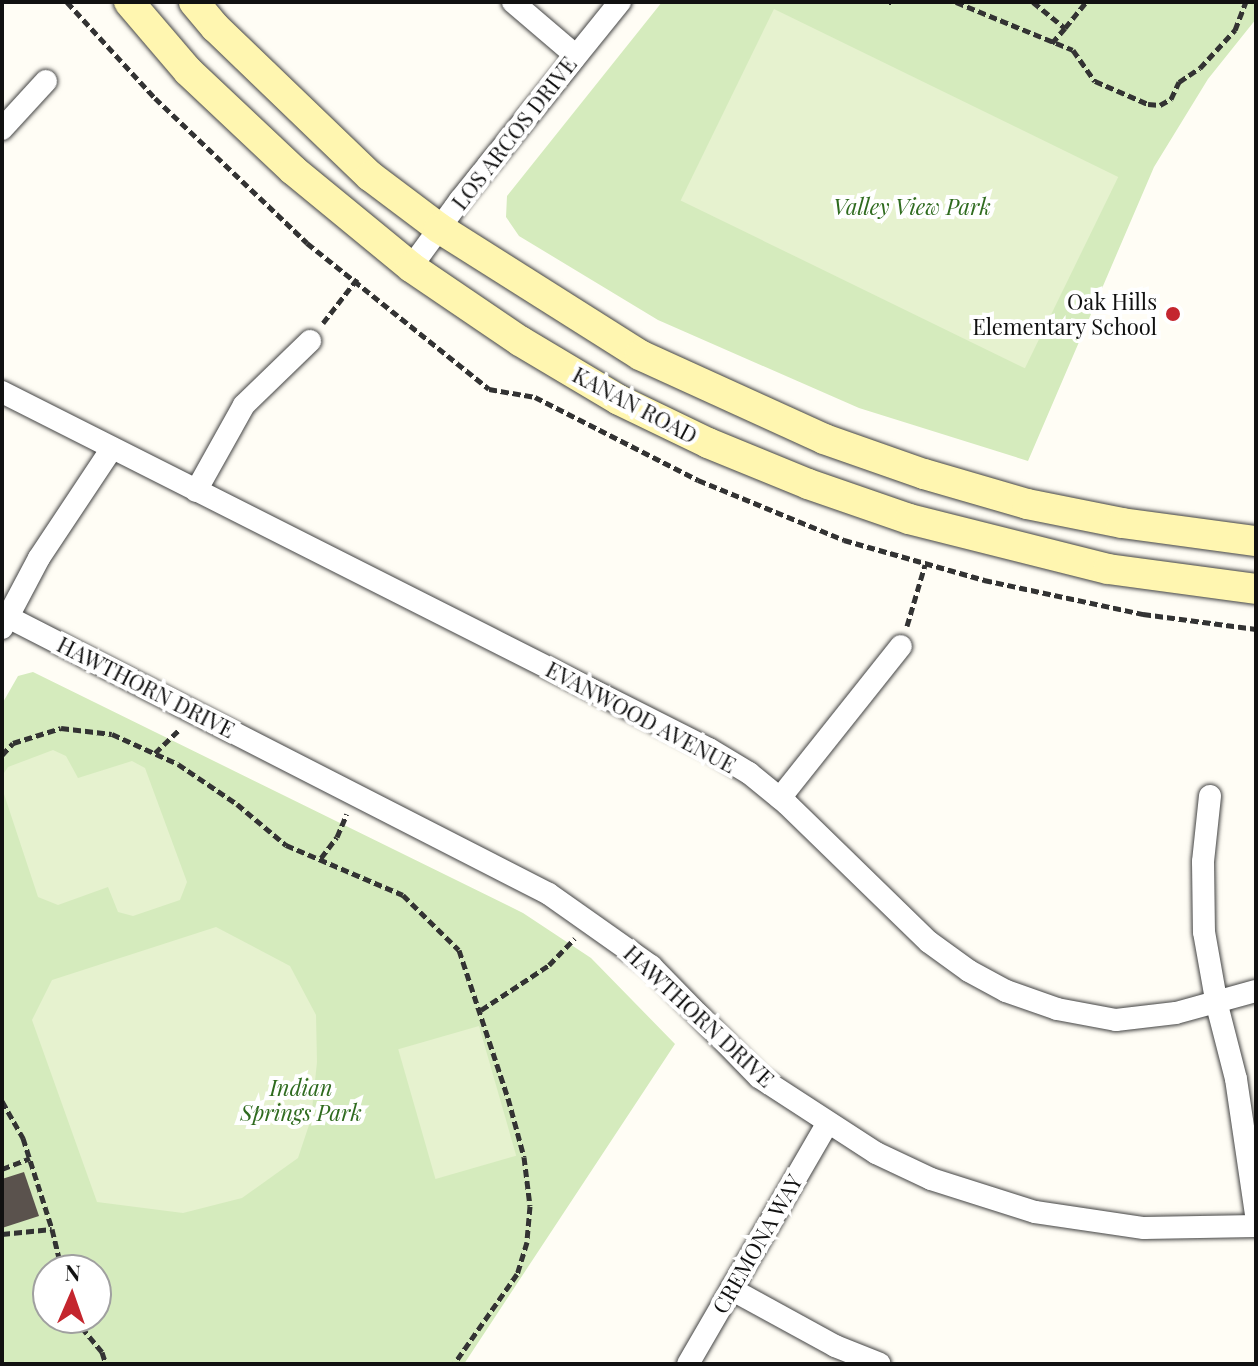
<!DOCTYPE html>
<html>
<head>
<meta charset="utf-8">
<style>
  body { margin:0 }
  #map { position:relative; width:1258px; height:1366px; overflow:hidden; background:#fffdf5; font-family:"Playfair Display",serif }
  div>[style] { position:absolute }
  .green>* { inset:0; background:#d5ebbd }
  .pitch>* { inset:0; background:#e6f2cf; transform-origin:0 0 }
  .building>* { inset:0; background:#5a524d }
  .path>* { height:5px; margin-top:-2.5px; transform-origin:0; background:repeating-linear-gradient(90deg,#333 0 8px,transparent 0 12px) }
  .roads { filter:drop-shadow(0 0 2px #444) drop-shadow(0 0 2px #444) }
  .minor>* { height:22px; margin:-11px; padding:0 11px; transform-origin:11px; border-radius:11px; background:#fff }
  .secondary>* { height:30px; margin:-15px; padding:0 15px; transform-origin:15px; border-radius:15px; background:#fff6b0 }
  .dots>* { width:22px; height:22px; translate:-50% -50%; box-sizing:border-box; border:4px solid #fff; border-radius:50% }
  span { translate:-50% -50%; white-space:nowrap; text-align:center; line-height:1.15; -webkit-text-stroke:8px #fff; paint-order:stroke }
  .street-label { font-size:22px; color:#111 }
  .park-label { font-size:22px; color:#2f6b1f; font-style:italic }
  .poi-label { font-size:22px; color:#111 }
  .right { translate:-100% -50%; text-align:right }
  .frame { position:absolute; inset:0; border:4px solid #111; pointer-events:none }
  .north { position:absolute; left:32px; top:1254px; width:80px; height:80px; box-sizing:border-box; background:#fff; border:2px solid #a0a0a0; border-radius:50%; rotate:2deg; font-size:22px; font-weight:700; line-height:32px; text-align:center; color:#111 }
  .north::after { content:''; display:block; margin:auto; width:28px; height:36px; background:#c4262e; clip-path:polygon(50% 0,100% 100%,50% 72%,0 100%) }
</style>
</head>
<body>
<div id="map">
  <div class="green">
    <i style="clip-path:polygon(662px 2px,1256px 2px,1256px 19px,1208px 79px,1154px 167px,1028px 461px,859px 408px,658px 320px,519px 236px,506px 217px,507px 196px)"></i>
    <i style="clip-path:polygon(evenodd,33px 672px,523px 913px,591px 958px,675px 1044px,464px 1364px,2px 1364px,2px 704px,18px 676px,33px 672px,48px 1270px,96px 1270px,96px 1318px,48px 1318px,48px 1270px)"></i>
  </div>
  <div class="pitch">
    <i style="left:774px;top:9px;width:383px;height:213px;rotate:26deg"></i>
    <i style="clip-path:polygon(53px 750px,66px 756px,78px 778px,132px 761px,145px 768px,187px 882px,180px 900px,133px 916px,118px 912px,108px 887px,58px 905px,38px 897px,2px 788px,2px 776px,8px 767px)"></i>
    <i style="clip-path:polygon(216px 927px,290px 966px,316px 1015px,317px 1062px,311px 1119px,298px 1158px,242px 1198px,183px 1213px,97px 1202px,32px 1020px,52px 980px)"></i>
    <i style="left:479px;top:1026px;width:135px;height:84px;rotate:74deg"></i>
  </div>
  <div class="building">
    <i style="clip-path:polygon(24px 1172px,39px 1216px,2px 1228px,2px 1179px)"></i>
  </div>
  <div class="path">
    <i style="left:67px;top:2px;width:130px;rotate:47.5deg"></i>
    <i style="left:155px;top:98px;width:210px;rotate:43.6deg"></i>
    <i style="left:307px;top:243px;width:233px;rotate:38.7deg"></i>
    <i style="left:489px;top:389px;width:47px;rotate:9.9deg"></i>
    <i style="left:535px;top:397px;width:183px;rotate:27deg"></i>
    <i style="left:698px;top:480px;width:158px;rotate:22.3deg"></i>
    <i style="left:844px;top:540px;width:146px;rotate:15.9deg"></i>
    <i style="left:984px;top:580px;width:163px;rotate:12.1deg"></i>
    <i style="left:1143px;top:614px;width:114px;rotate:7.6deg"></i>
    <i style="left:889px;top:2px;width:2px"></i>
    <i style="left:956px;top:2px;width:126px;rotate:22.3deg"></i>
    <i style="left:1073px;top:50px;width:38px;rotate:55deg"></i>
    <i style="left:1095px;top:81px;width:58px;rotate:23.5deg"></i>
    <i style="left:1148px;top:104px;width:12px;rotate:5deg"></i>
    <i style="left:1160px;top:105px;width:13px;rotate:-29deg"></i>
    <i style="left:1171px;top:99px;width:19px;rotate:-65deg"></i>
    <i style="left:1179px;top:82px;width:25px;rotate:-34deg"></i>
    <i style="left:1200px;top:68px;width:52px;rotate:-47.4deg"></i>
    <i style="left:1235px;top:30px;width:30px;rotate:-69deg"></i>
    <i style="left:1033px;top:2px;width:41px;rotate:39.1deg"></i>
    <i style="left:1065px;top:28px;width:21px;rotate:131deg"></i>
    <i style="left:1065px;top:28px;width:33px;rotate:-51deg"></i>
    <i style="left:323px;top:323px;width:56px;rotate:-52.3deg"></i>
    <i style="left:907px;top:626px;width:64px;rotate:-73.6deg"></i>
    <i style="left:155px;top:753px;width:35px;rotate:-44deg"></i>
    <i style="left:2px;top:755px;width:16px;rotate:-47deg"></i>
    <i style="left:13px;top:743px;width:50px;rotate:-17.4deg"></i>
    <i style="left:61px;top:728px;width:51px;rotate:6.7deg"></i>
    <i style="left:112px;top:734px;width:72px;rotate:24.4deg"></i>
    <i style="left:178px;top:764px;width:71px;rotate:34.1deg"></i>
    <i style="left:237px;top:804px;width:64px;rotate:39.9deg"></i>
    <i style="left:286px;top:845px;width:127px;rotate:23.1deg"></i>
    <i style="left:403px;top:895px;width:78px;rotate:44.5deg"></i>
    <i style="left:459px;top:950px;width:156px;rotate:71.7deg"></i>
    <i style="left:508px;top:1098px;width:61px;rotate:74.8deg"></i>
    <i style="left:524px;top:1157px;width:49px;rotate:83deg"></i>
    <i style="left:530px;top:1206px;width:36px;rotate:95deg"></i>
    <i style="left:527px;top:1242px;width:34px;rotate:107deg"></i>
    <i style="left:517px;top:1274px;width:110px;rotate:125deg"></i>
    <i style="left:321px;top:858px;width:26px;rotate:-53deg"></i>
    <i style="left:337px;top:837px;width:25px;rotate:-67deg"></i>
    <i style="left:481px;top:1010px;width:82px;rotate:-33.5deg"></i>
    <i style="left:549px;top:965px;width:37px;rotate:-46deg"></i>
    <i style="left:2px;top:1101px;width:43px;rotate:60.4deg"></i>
    <i style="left:23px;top:1138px;width:96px;rotate:72.3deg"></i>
    <i style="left:2px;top:1169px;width:30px;rotate:-21deg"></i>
    <i style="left:2px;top:1234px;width:50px;rotate:-5.7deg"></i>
    <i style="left:52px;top:1229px;width:42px;rotate:76.3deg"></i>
    <i style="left:74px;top:1318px;width:44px;rotate:50.5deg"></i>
    <i style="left:102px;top:1352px;width:13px;rotate:72deg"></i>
  </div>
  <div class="roads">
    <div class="minor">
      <i style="left:513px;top:2px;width:82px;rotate:40.5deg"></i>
      <i style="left:2px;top:129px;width:65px;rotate:-47.5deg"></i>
      <i style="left:411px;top:267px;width:83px;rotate:-53.8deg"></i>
      <i style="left:460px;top:200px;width:255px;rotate:-51.1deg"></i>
      <i style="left:2px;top:392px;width:792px;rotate:26.79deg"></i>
      <i style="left:709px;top:749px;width:47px;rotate:31deg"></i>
      <i style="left:749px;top:773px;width:49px;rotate:39.2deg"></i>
      <i style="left:787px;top:804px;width:198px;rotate:44.2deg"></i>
      <i style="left:929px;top:942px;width:49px;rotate:35.9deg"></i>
      <i style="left:969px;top:971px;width:42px;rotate:28.4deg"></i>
      <i style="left:1006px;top:991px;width:54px;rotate:19.4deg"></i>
      <i style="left:1057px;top:1009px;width:60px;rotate:10.6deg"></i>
      <i style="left:1116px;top:1020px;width:60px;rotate:-6.7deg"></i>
      <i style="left:1176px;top:1013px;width:83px;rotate:-15.4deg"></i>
      <i style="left:196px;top:491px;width:98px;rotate:-60.8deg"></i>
      <i style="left:244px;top:405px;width:92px;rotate:-44.1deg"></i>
      <i style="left:2px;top:614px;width:614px;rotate:27.11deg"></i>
      <i style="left:549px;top:894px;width:125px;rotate:35.2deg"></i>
      <i style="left:651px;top:966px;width:155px;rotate:45.8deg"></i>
      <i style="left:759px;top:1077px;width:140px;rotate:33deg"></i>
      <i style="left:876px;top:1153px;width:61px;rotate:25.3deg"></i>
      <i style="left:931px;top:1179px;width:109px;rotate:17.6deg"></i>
      <i style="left:1035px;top:1212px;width:110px;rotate:8.4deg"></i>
      <i style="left:1144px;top:1228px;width:112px;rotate:-1deg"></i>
      <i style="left:2px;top:628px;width:79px;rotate:-62.1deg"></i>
      <i style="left:39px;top:558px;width:132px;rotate:-56.4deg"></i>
      <i style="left:1210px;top:796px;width:66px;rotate:96.1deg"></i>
      <i style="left:1203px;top:862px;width:70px;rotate:89.2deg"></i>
      <i style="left:1204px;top:932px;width:74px;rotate:79.9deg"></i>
      <i style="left:1217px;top:1005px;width:76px;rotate:75.6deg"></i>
      <i style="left:1236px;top:1079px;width:136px;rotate:81.6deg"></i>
      <i style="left:780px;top:798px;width:194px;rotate:-51.5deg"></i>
      <i style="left:731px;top:1289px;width:119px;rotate:28.7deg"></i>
      <i style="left:835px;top:1346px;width:48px;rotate:21.8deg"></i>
      <i style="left:688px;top:1364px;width:277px;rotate:-59.9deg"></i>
    </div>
    <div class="secondary">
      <i style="left:129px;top:2px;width:91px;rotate:49.5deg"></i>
      <i style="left:188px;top:71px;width:144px;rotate:43.3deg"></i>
      <i style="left:293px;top:170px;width:153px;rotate:39.4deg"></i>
      <i style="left:411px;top:267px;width:132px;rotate:34.2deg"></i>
      <i style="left:520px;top:341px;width:115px;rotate:30.8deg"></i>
      <i style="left:619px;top:400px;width:99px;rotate:25.8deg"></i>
      <i style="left:708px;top:443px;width:108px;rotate:22.3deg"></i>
      <i style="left:808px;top:484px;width:107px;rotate:19.1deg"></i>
      <i style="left:909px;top:519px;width:205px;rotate:14.1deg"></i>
      <i style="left:1108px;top:569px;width:149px;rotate:7.7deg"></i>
      <i style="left:194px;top:2px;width:33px;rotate:50deg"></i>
      <i style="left:215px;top:27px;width:215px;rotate:43.9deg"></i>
      <i style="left:370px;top:176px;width:86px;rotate:37deg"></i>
      <i style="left:439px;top:228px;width:238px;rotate:32.3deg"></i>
      <i style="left:640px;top:355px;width:202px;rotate:24.5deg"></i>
      <i style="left:824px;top:439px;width:106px;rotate:19.3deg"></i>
      <i style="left:924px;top:474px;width:107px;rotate:16.2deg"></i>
      <i style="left:1027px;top:504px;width:97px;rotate:11.3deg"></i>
      <i style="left:1122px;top:523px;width:135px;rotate:7.7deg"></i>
    </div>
  </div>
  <div class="dots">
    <i style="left:1173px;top:314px;background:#c4262e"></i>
  </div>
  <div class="street-label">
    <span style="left:514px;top:133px;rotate:-52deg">LOS ARCOS DRIVE</span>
    <span style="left:635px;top:405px;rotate:28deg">KANAN ROAD</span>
    <span style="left:146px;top:687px;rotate:27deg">HAWTHORN DRIVE</span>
    <span style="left:641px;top:717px;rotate:28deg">EVANWOOD AVENUE</span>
    <span style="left:699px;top:1016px;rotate:43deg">HAWTHORN DRIVE</span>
    <span style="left:757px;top:1244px;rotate:-60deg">CREMONA WAY</span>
  </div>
  <div class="park-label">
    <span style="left:912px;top:207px">Valley View Park</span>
    <span style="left:301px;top:1100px">Indian<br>Springs Park</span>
  </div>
  <div class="poi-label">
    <span class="right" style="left:1157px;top:314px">Oak Hills<br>Elementary School</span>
  </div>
  <div class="frame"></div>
  <div class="north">N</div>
</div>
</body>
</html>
